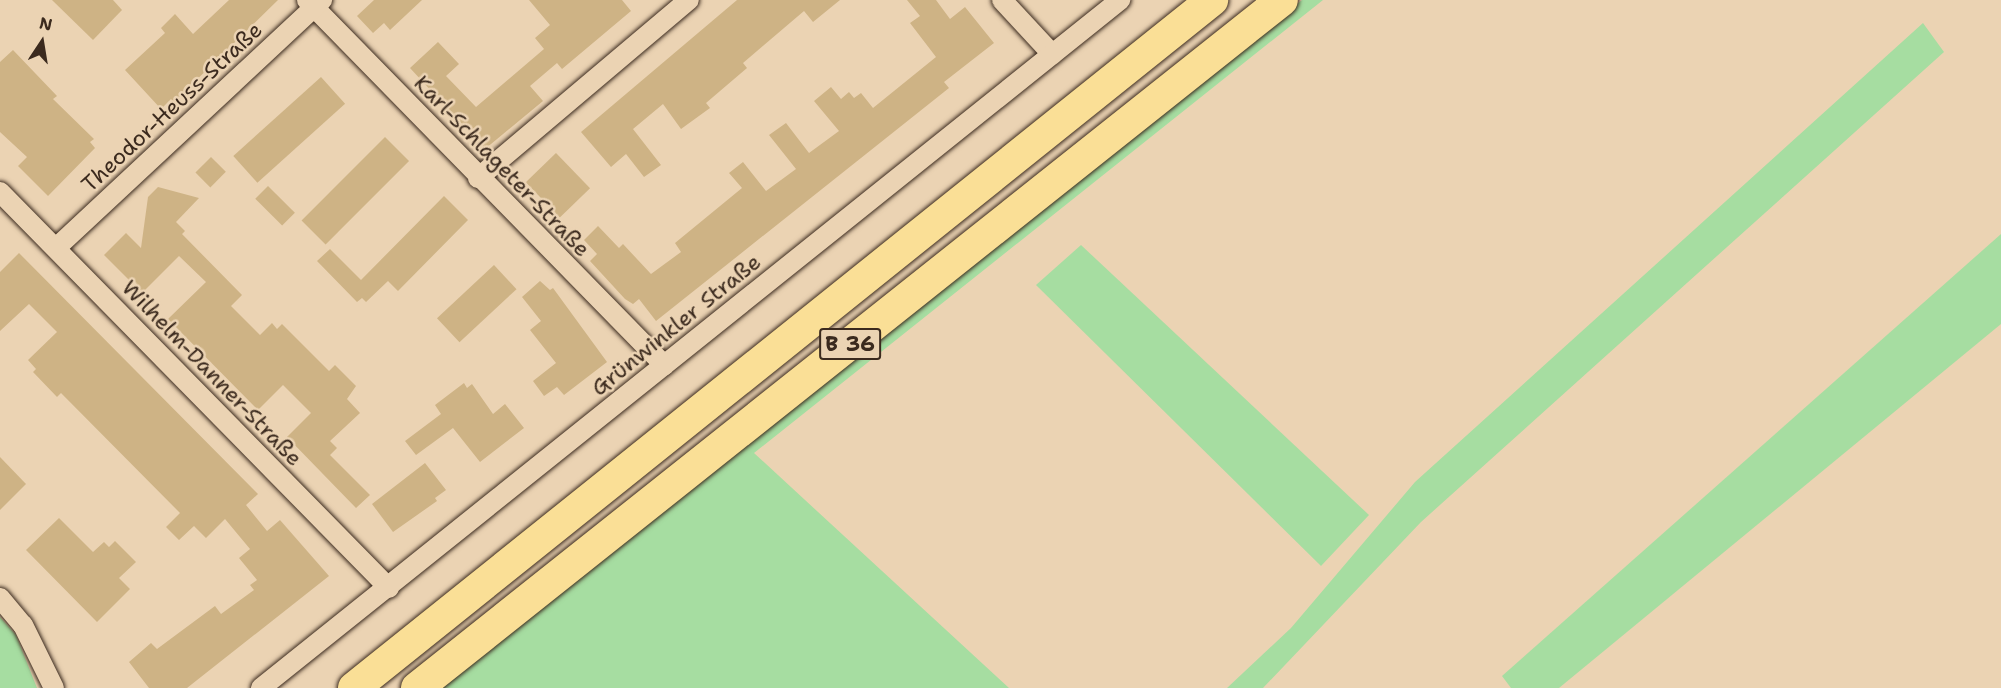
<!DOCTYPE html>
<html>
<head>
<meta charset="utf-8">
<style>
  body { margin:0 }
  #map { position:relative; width:2001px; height:688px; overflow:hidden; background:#ebd3b3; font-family:"Shantell Sans",sans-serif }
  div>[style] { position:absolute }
  .green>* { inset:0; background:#a6dda1 }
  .building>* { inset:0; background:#ceb385; transform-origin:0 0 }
  .roads { filter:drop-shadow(0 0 2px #3b2a1e) drop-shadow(0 0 2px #3b2a1e) }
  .street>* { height:20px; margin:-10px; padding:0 10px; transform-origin:10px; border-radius:10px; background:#ebd3b3 }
  .primary>* { height:32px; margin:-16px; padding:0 16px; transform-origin:16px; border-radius:16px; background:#fadf96 }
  span { translate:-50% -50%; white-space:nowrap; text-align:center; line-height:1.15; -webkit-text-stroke:5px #ebd3b3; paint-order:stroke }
  .shield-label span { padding:2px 4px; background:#ebd3b3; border:2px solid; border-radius:4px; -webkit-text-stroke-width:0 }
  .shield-label { font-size:21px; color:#3b2a1e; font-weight:700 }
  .street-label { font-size:22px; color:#3b2a1e }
  .north { position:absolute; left:12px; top:12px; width:60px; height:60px; -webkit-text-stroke:4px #ebd3b3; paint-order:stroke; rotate:12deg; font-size:16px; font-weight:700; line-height:24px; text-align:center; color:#3b2a1e }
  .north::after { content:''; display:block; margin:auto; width:21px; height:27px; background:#3b2a1e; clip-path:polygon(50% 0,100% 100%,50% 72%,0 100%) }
</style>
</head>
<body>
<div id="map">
  <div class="green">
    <i style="clip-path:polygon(1302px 0,1323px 0,754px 453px,1009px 688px,434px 688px)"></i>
    <i style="clip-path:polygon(1923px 23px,1944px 52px,1421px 522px,1263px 688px,1227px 688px,1291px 628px,1415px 482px)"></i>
    <i style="clip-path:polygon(2001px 234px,2001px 324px,1559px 688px,1511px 688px,1502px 676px)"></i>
    <i style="clip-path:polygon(1081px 245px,1369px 515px,1321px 566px,1036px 285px)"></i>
    <i style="clip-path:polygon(0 617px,16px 635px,37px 688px,0 688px)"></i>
  </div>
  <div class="building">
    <i style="clip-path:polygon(52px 0,113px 0,122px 10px,93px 40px)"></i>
    <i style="clip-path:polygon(229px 0,278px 0,174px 102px,171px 99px,161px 109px,125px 70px,165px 33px,161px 28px,175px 14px,193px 34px)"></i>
    <i style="clip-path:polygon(374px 0,422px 0,390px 30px,384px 23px,373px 33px,357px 16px)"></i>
    <i style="clip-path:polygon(529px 0,622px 0,631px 11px,562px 69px,557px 63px,530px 86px,543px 101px,485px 149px,410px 68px,438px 42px,459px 64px,446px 76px,476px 107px,544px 49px,535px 38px,550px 25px)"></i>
    <i style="clip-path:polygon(737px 0,840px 0,813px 22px,804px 11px,743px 63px,747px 68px,706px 103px,710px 108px,681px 129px,663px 104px,633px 129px,661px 165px,644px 177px,626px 154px,611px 167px,581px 132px)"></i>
    <i style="clip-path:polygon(907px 0,936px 0,950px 19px,965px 7px,994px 43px,944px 82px,949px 88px,656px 321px,639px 299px,633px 304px,625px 299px,590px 261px,597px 254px,584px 240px,598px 226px,619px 248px,623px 244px,651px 274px,681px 252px,675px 243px,742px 188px,729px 173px,743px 162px,766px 191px,796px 169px,769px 135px,786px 123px,809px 153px,839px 131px,814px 101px,831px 87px,841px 99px,849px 92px,854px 98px,861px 93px,873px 108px,936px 57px,910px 23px,920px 16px)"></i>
    <i style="clip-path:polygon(13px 50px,57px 96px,53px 99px,94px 139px,90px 142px,95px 148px,48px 196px,18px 166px,27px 157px,0 132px,0 62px)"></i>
    <i style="left:321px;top:77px;width:36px;height:118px;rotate:48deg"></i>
    <i style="left:385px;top:137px;width:34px;height:118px;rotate:45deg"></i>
    <i style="left:556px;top:153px;width:49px;height:42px;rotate:46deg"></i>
    <i style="left:211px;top:157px;width:21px;height:22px;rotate:45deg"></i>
    <i style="left:268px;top:186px;width:38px;height:18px;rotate:45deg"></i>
    <i style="clip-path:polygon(158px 187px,199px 198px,176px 222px,185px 231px,182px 234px,242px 295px,231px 306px,260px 335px,272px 323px,277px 329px,282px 324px,329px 371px,335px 365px,356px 386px,347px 399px,360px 413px,330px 441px,337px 448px,330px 455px,370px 495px,356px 508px,287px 437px,311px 413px,283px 385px,258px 410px,168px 319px,206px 282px,179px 256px,142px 293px,104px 255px,126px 233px,141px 248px,148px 197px)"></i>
    <i style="clip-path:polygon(444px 196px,468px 220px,398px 291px,388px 281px,366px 302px,362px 298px,357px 302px,317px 261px,330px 249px,361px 280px)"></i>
    <i style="clip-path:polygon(19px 253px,258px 494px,246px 505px,267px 531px,280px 520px,329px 576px,187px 688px,149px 688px,129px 662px,151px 643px,157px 649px,215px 606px,221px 614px,254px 590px,250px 585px,257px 580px,239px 558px,250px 549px,225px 519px,206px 538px,194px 526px,179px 540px,166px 527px,180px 513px,61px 393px,57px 397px,33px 372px,36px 369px,28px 360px,57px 332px,29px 304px,0 331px,0 272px)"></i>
    <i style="left:494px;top:265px;width:33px;height:78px;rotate:47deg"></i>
    <i style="clip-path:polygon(540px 281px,550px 290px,553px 288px,607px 362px,564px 395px,557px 387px,544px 396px,533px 381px,556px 363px,530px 330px,541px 321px,522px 297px)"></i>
    <i style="clip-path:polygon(464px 383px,467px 388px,472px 384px,493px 414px,505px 404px,524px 428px,480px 462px,453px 428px,416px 455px,405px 441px,441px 414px,435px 405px)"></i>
    <i style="clip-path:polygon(0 457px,26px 484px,0 510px)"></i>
    <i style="clip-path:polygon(425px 463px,446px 490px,435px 498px,437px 501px,393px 532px,372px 504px)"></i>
    <i style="clip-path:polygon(59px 518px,93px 552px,104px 542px,109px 547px,115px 541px,136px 562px,119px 578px,130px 589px,97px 622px,26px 550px)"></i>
  </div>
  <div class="roads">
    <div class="street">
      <i style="left:307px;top:0;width:511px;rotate:45.63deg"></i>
      <i style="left:1002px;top:0;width:74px;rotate:47.2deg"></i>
      <i style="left:478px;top:178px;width:276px;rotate:-40.2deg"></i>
      <i style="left:0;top:192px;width:555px;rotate:45.51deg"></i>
      <i style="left:56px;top:248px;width:364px;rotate:-43deg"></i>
      <i style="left:0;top:598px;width:35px;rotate:50deg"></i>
      <i style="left:23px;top:625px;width:70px;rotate:63.8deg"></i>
      <i style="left:261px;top:688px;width:1101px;rotate:-38.69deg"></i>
    </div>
    <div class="primary">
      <i style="left:354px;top:688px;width:1100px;rotate:-38.72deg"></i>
      <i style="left:417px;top:688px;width:1105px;rotate:-38.5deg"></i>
    </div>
  </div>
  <div class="shield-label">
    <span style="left:850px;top:344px">B 36</span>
  </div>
  <div class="street-label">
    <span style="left:172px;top:107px;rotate:-43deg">Theodor-Heuss-Straße</span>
    <span style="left:502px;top:166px;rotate:46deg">Karl-Schlageter-Straße</span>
    <span style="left:676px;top:325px;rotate:-39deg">Grünwinkler Straße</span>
    <span style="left:212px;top:373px;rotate:46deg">Wilhelm-Danner-Straße</span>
  </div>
  <div class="north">N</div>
</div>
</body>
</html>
